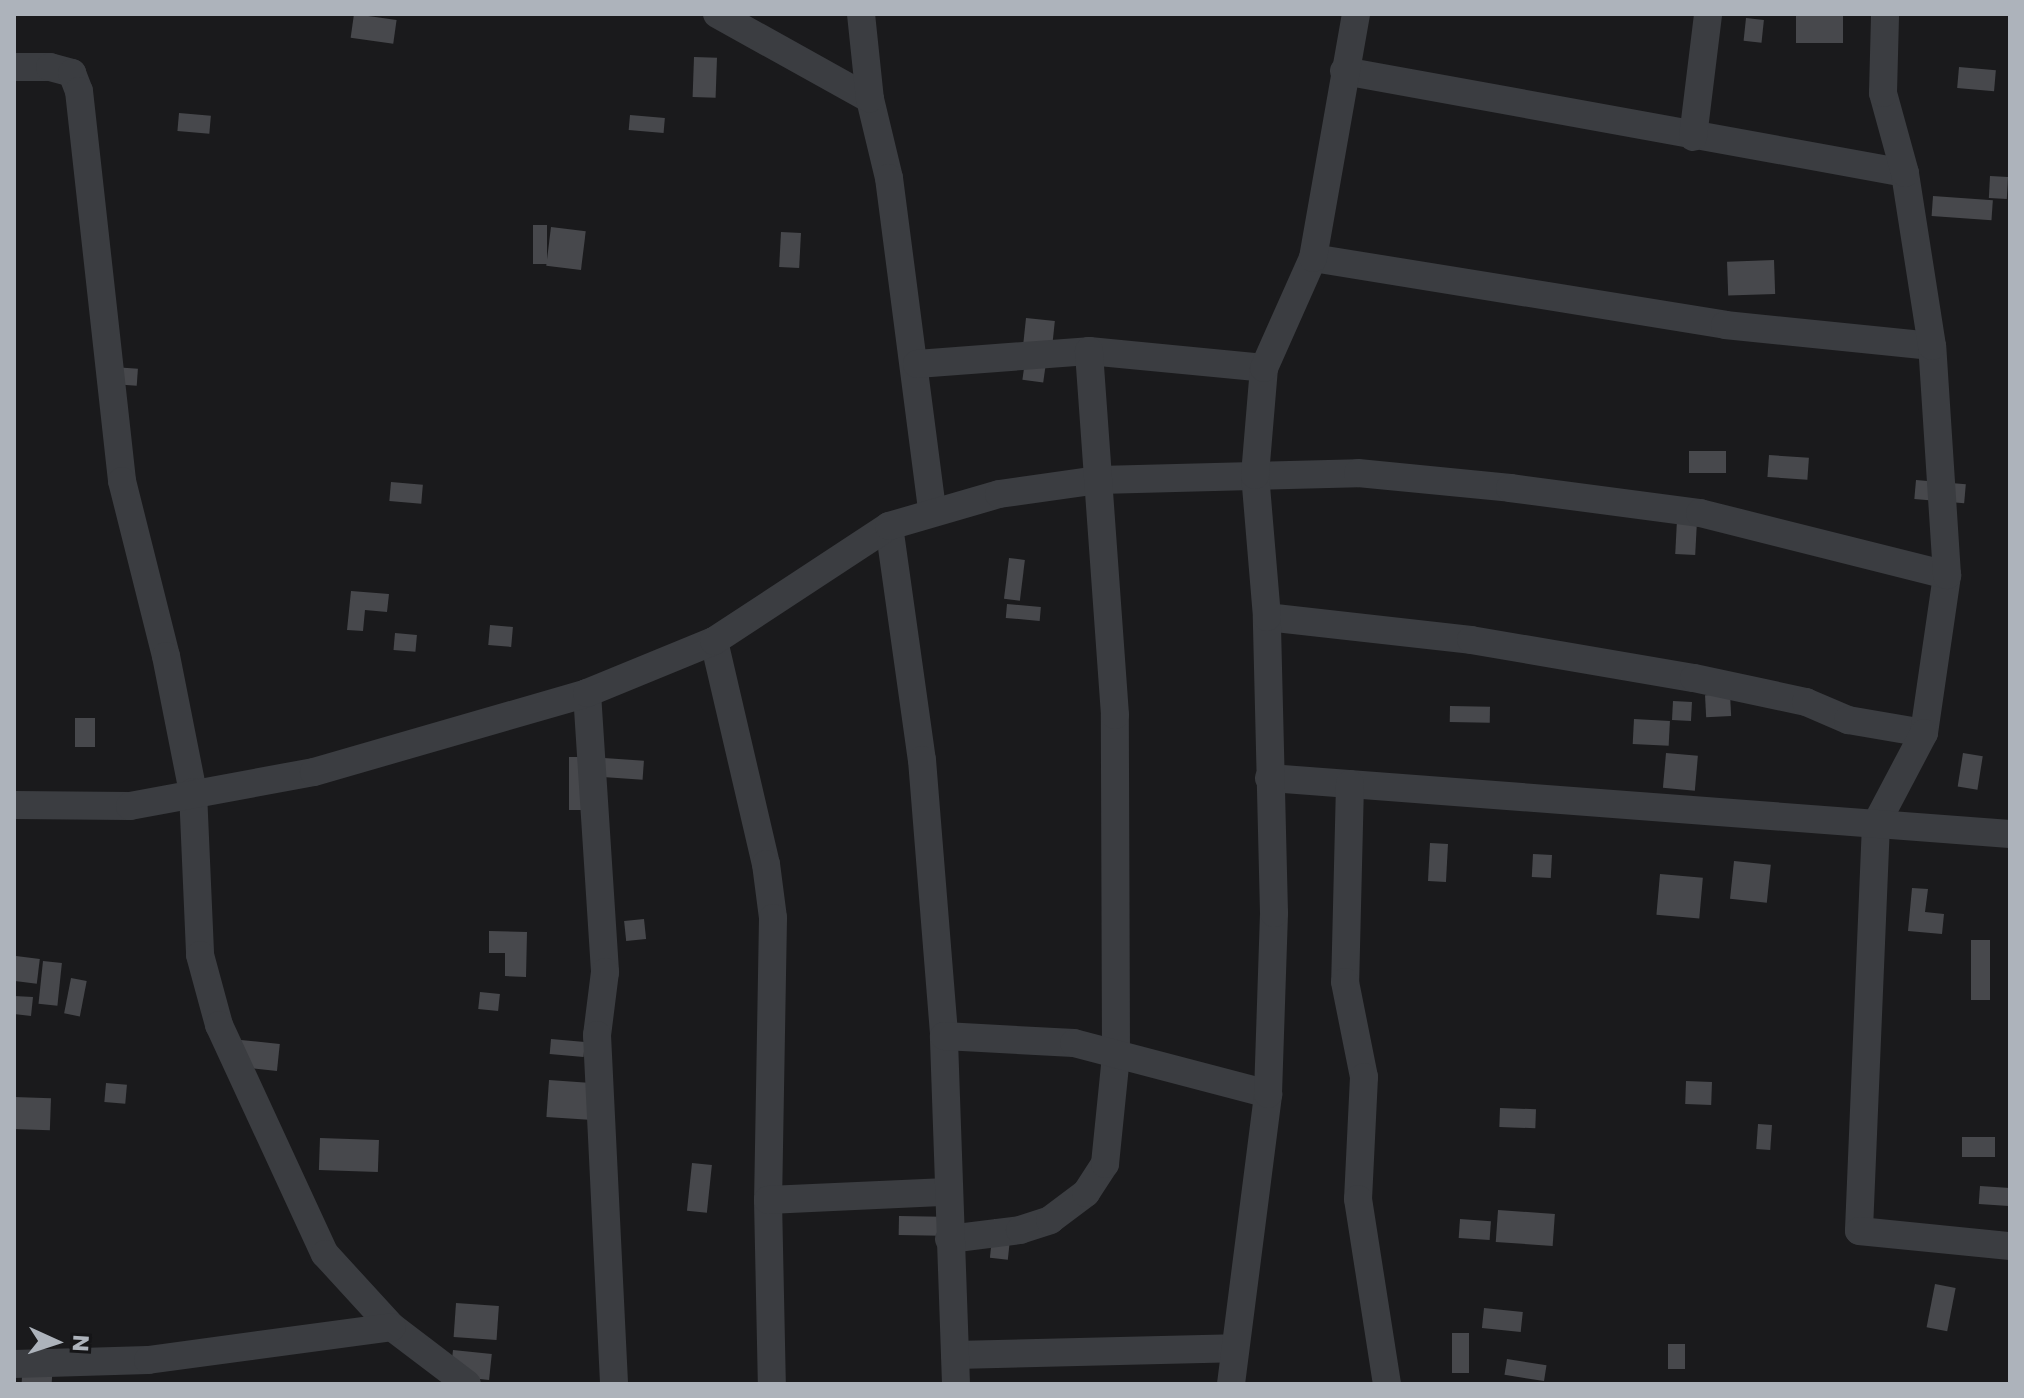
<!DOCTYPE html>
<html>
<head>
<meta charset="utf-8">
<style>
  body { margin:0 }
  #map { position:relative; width:2024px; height:1398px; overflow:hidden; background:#1a1a1c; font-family:Poppins,sans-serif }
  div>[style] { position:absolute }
  .building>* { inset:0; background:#47484c; transform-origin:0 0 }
  .street>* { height:28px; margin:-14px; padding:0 14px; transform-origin:14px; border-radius:14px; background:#3b3d41 }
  span { translate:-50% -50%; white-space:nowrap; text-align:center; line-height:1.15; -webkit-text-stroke:6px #151517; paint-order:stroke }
  .frame { position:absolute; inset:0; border:16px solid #adb3bb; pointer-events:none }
  .north { position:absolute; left:16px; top:1302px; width:80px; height:80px; -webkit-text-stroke:6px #151517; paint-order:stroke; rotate:93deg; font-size:22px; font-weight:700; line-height:32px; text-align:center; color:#adb3bb }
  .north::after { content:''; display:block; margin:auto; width:28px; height:36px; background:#adb3bb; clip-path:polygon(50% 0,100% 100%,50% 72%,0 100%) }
</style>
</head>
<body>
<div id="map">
  <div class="building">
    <i style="left:354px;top:14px;width:43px;height:24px;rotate:8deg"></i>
    <i style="left:1796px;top:14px;width:47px;height:29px"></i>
    <i style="left:1746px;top:18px;width:18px;height:23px;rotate:6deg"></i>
    <i style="left:694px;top:57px;width:23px;height:40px;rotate:2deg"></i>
    <i style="left:1959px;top:67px;width:37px;height:21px;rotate:5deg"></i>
    <i style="left:179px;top:113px;width:32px;height:18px;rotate:5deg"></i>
    <i style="left:630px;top:115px;width:35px;height:15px;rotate:5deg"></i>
    <i style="left:1990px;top:176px;width:18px;height:22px;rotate:3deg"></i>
    <i style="left:1933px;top:196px;width:60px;height:20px;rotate:4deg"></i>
    <i style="left:533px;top:225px;width:14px;height:39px"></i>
    <i style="left:551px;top:227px;width:35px;height:39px;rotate:7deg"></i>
    <i style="left:781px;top:232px;width:20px;height:35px;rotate:3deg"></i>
    <i style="left:1774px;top:260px;width:34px;height:47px;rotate:88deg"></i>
    <i style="left:1026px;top:318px;width:29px;height:26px;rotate:6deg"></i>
    <i style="left:1027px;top:347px;width:21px;height:33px;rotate:8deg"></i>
    <i style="left:99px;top:366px;width:39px;height:17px;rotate:4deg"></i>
    <i style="left:1689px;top:451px;width:37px;height:22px"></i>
    <i style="left:1769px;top:455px;width:40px;height:22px;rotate:4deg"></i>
    <i style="left:1916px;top:480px;width:50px;height:19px;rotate:5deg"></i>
    <i style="left:391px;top:482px;width:32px;height:19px;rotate:5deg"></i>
    <i style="left:1677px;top:520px;width:20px;height:34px;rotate:3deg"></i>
    <i style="left:1009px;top:558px;width:16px;height:41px;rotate:7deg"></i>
    <i style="clip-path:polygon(351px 591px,389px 594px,387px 612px,365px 610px,363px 631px,347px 630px)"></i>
    <i style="left:1007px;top:604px;width:34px;height:14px;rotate:5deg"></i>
    <i style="left:490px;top:625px;width:23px;height:20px;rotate:5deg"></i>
    <i style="left:395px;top:633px;width:22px;height:17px;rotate:5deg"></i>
    <i style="left:1730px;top:694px;width:22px;height:25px;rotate:87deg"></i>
    <i style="left:1673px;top:701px;width:19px;height:19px;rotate:3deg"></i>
    <i style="left:1450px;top:706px;width:40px;height:16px;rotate:1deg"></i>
    <i style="left:75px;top:718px;width:20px;height:29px"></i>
    <i style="left:1634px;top:719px;width:36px;height:25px;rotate:3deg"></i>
    <i style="left:1666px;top:753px;width:32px;height:35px;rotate:5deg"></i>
    <i style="left:1963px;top:753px;width:20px;height:34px;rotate:9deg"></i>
    <i style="clip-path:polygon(569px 757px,584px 757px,602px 810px,569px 810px)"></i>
    <i style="left:604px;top:758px;width:40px;height:19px;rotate:4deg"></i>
    <i style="left:1430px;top:843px;width:18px;height:38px;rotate:3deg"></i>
    <i style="left:1533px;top:854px;width:19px;height:23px;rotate:3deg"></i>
    <i style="left:1734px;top:861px;width:37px;height:38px;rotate:6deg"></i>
    <i style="left:1660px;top:874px;width:43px;height:41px;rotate:5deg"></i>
    <i style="clip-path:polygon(1912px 888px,1928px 889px,1925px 912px,1944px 914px,1942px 934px,1908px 931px)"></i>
    <i style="left:644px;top:919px;width:20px;height:20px;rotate:84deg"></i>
    <i style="clip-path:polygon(489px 931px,527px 932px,526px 977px,505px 976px,505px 953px,489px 953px)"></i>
    <i style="left:1971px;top:940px;width:19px;height:60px"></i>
    <i style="left:16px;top:956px;width:24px;height:25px;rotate:7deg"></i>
    <i style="left:43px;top:961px;width:19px;height:43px;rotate:6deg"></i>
    <i style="left:71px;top:978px;width:16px;height:36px;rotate:11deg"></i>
    <i style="left:480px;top:992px;width:20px;height:17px;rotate:6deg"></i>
    <i style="clip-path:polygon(14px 996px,33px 997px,31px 1016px,14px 1014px)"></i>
    <i style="left:551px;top:1039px;width:34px;height:15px;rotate:5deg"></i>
    <i style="left:241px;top:1040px;width:39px;height:27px;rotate:6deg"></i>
    <i style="left:549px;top:1080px;width:46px;height:37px;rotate:4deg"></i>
    <i style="left:1686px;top:1081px;width:26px;height:23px;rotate:2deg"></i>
    <i style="left:106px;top:1083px;width:21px;height:19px;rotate:5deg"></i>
    <i style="left:14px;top:1097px;width:37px;height:32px;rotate:2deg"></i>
    <i style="left:1500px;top:1108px;width:36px;height:19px;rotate:2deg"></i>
    <i style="left:1758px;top:1124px;width:14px;height:25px;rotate:4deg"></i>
    <i style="left:1962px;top:1137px;width:33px;height:20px"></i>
    <i style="left:320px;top:1138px;width:59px;height:32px;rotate:2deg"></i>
    <i style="left:692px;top:1163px;width:20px;height:48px;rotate:6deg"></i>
    <i style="left:1980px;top:1186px;width:30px;height:18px;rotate:4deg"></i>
    <i style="left:1498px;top:1210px;width:57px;height:32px;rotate:4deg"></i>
    <i style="left:899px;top:1216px;width:42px;height:19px;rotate:1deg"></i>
    <i style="left:994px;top:1219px;width:18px;height:39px;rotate:6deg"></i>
    <i style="left:1460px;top:1219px;width:31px;height:19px;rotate:4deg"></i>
    <i style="left:1935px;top:1284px;width:21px;height:44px;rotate:11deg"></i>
    <i style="left:456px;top:1303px;width:43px;height:34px;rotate:4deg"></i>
    <i style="left:1484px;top:1308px;width:39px;height:20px;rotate:6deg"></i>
    <i style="left:1452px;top:1333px;width:17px;height:40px"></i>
    <i style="left:1668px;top:1344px;width:17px;height:25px"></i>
    <i style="left:453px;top:1350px;width:39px;height:26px;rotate:6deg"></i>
    <i style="left:1507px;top:1359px;width:40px;height:16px;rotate:9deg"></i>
    <i style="left:23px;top:1363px;width:30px;height:21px;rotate:4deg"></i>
  </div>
  <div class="street">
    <i style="left:717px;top:14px;width:175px;rotate:29.1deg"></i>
    <i style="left:870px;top:99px;width:81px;rotate:76.5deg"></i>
    <i style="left:889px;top:178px;width:335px;rotate:82.6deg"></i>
    <i style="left:861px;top:14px;width:85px;rotate:84deg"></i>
    <i style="left:14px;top:67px;width:36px"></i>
    <i style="left:50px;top:67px;width:23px;rotate:15deg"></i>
    <i style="left:72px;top:73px;width:19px;rotate:69deg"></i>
    <i style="left:79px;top:91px;width:392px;rotate:83.7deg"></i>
    <i style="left:122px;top:481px;width:180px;rotate:75.9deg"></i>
    <i style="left:166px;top:656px;width:139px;rotate:78.8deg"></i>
    <i style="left:193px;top:792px;width:163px;rotate:87.5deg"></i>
    <i style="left:200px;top:955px;width:73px;rotate:74.8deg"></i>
    <i style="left:219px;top:1025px;width:252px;rotate:65.2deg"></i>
    <i style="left:325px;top:1254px;width:99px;rotate:47.5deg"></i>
    <i style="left:392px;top:1327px;width:94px;rotate:37.2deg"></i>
    <i style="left:1344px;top:71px;width:570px;rotate:10.3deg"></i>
    <i style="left:1693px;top:137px;width:124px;rotate:-83deg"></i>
    <i style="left:1313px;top:258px;width:417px;rotate:9.2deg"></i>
    <i style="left:1725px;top:325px;width:208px;rotate:5.8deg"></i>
    <i style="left:917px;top:364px;width:172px;rotate:-4.3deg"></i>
    <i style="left:1089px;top:351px;width:176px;rotate:5.5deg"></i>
    <i style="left:889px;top:526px;width:236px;rotate:82deg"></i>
    <i style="left:922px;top:760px;width:277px;rotate:85.4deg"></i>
    <i style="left:1267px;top:617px;width:205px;rotate:6.4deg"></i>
    <i style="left:1471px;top:640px;width:226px;rotate:9.7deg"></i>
    <i style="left:1694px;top:678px;width:115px;rotate:12.1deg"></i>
    <i style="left:1806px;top:702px;width:46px;rotate:23.2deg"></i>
    <i style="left:1848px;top:720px;width:77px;rotate:9.7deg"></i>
    <i style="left:1924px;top:733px;width:160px;rotate:-81.7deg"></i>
    <i style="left:714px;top:641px;width:229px;rotate:76.9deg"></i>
    <i style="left:766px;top:864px;width:54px;rotate:82.6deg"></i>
    <i style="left:773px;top:918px;width:282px;rotate:91deg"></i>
    <i style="left:768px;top:1200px;width:184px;rotate:88.8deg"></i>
    <i style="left:587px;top:693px;width:280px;rotate:86.3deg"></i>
    <i style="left:605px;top:972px;width:64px;rotate:97.2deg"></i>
    <i style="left:597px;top:1035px;width:349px;rotate:87.2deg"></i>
    <i style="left:1924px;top:733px;width:103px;rotate:117.8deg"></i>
    <i style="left:1876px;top:824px;width:407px;rotate:92.4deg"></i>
    <i style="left:1859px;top:1231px;width:152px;rotate:5.7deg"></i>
    <i style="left:1269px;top:778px;width:743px;rotate:4.32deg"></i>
    <i style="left:1350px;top:784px;width:198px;rotate:91.4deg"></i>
    <i style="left:1345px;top:982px;width:97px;rotate:78.7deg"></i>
    <i style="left:1364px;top:1077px;width:122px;rotate:92.8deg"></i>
    <i style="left:1358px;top:1199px;width:187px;rotate:81.1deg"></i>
    <i style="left:14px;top:805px;width:116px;rotate:0.5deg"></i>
    <i style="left:130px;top:806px;width:187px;rotate:-10.5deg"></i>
    <i style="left:314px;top:772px;width:284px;rotate:-16.1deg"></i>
    <i style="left:587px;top:693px;width:137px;rotate:-22.3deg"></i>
    <i style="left:714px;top:641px;width:209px;rotate:-33.3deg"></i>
    <i style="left:889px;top:526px;width:115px;rotate:-16.2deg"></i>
    <i style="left:999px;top:494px;width:101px;rotate:-8deg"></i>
    <i style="left:1099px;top:480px;width:259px;rotate:-1.5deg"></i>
    <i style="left:1358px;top:473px;width:153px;rotate:5.6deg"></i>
    <i style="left:1510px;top:488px;width:192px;rotate:7.5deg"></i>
    <i style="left:1700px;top:513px;width:255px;rotate:14.1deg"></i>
    <i style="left:1947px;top:575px;width:229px;rotate:-93.7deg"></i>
    <i style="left:1932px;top:346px;width:175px;rotate:-98.9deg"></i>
    <i style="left:1905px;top:173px;width:83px;rotate:-105.4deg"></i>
    <i style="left:1883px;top:93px;width:79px;rotate:-88.5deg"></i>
    <i style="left:768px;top:1200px;width:179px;rotate:-2.6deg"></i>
    <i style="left:949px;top:1239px;width:72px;rotate:-7.2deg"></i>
    <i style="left:1020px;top:1230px;width:32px;rotate:-18deg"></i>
    <i style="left:1050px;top:1220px;width:45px;rotate:-36.9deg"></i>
    <i style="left:1086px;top:1193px;width:35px;rotate:-57deg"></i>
    <i style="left:1105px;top:1164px;width:110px;rotate:-84.2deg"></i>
    <i style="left:1116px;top:1055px;width:340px;rotate:-90.2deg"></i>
    <i style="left:1115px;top:715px;width:365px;rotate:-94.1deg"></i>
    <i style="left:955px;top:1355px;width:279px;rotate:-1.4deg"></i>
    <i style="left:14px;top:1364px;width:134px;rotate:-1.7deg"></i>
    <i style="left:148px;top:1360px;width:246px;rotate:-7.7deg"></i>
    <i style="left:956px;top:1384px;width:348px;rotate:-92deg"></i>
    <i style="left:944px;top:1036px;width:130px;rotate:3.1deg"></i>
    <i style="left:1074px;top:1043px;width:201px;rotate:14.7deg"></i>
    <i style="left:1231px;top:1384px;width:292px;rotate:-82.7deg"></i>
    <i style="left:1268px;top:1094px;width:181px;rotate:-88.1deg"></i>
    <i style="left:1274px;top:913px;width:296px;rotate:-91.4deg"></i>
    <i style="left:1267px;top:617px;width:143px;rotate:-94.8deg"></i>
    <i style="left:1255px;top:475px;width:107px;rotate:-85.2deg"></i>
    <i style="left:1264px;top:368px;width:120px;rotate:-66deg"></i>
    <i style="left:1313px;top:258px;width:248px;rotate:-80deg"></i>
  </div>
  <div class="frame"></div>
  <div class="north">N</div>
</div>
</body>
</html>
